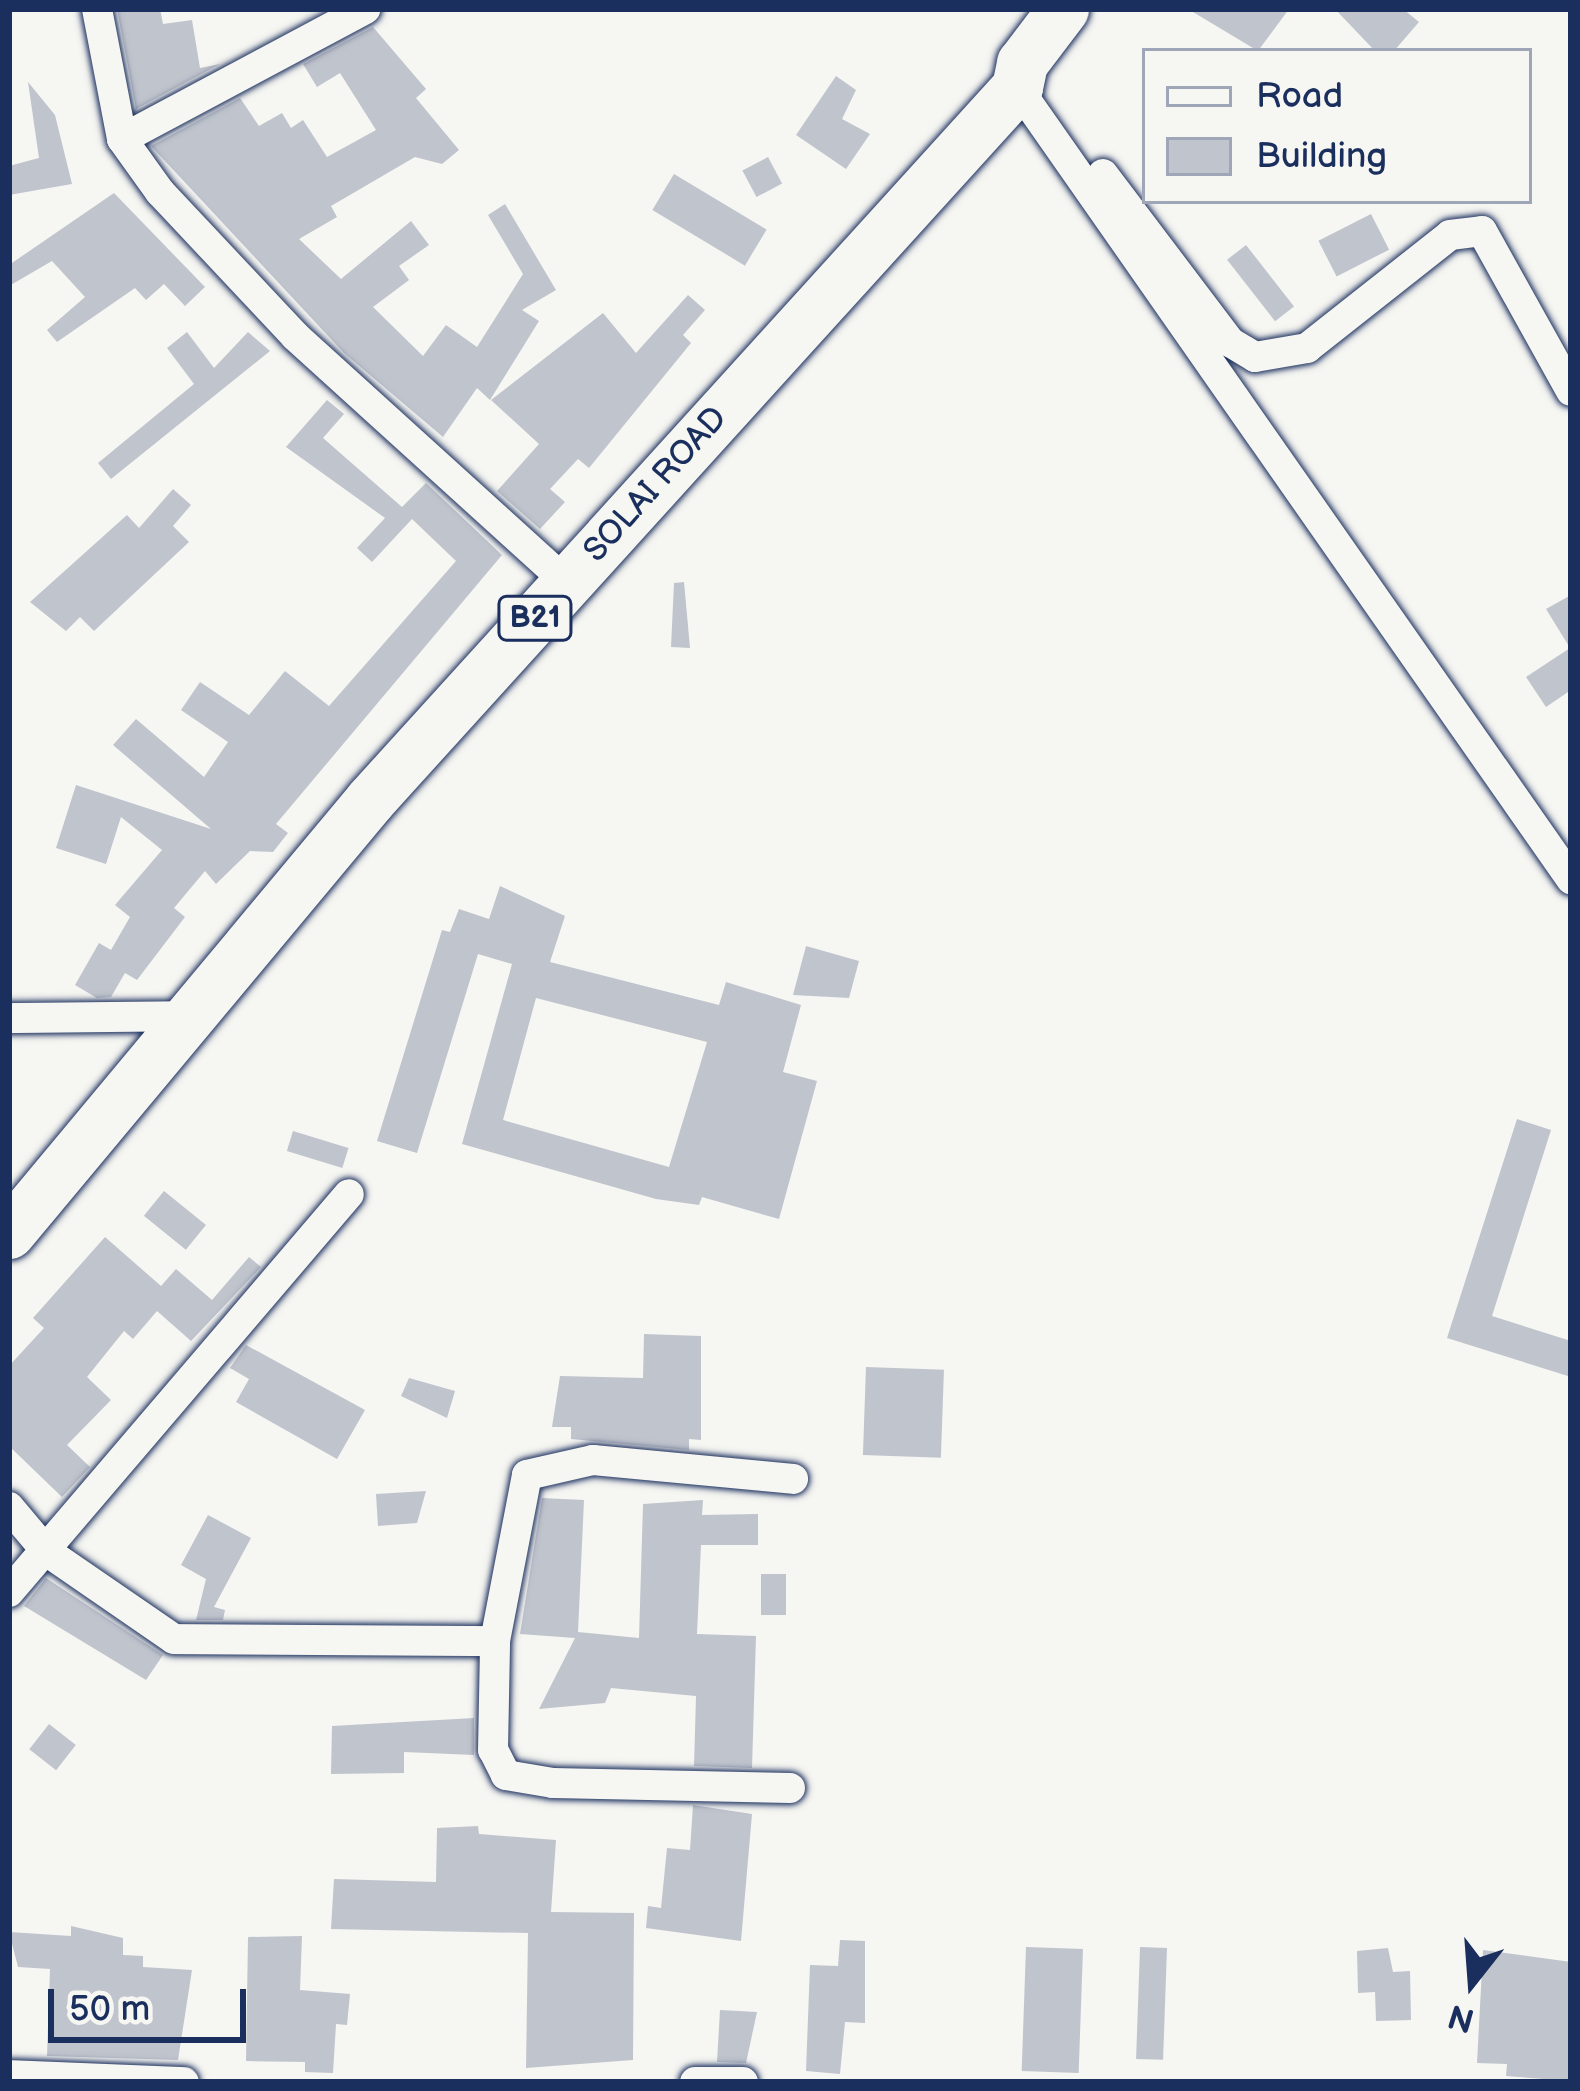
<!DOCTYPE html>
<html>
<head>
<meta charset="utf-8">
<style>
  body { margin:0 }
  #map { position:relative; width:1580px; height:2091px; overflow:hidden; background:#f6f6f2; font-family:"Balsamiq Sans",sans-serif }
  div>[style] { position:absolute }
  .building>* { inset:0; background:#c0c4cd; transform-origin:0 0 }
  .roads { filter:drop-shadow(0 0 3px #1b2f5e) drop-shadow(0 0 3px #1b2f5e) }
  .minor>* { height:30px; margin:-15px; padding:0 15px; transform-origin:15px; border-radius:15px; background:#f6f6f2 }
  .trunk>* { height:51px; margin:-25.5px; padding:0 25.5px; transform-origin:25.5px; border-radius:25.5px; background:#f6f6f2 }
  span { translate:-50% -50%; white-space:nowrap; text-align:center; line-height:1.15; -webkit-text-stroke:10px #f6f6f2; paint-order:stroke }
  .shield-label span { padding:3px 9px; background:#f6f6f2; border:3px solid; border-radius:9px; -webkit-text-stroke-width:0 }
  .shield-label { font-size:30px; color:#1b2f5e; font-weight:700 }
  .street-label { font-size:33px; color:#1b2f5e }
  .frame { position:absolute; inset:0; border:12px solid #1b2f5e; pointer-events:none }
  .legend { position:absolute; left:1142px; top:48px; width:390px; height:156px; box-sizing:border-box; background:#f6f6f2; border:3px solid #9ea6b7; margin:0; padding:15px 21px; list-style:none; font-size:36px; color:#1b2f5e }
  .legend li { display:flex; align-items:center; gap:24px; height:60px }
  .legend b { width:60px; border:3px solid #9ea6b7 }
  .north { position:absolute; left:1412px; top:1923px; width:120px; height:120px; -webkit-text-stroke:9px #f6f6f2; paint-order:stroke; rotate:197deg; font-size:33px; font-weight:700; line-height:48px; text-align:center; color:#1b2f5e }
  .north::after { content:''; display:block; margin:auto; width:42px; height:54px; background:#1b2f5e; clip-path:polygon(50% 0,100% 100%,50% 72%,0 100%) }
  .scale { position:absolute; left:48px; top:1989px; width:198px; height:54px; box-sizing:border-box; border:6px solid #1b2f5e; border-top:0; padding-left:15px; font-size:36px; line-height:42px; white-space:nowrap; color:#1b2f5e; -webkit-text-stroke:9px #f6f6f2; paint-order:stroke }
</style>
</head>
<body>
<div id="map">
  <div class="building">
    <i style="clip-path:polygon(117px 9px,160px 9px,163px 24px,192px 20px,200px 68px,220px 64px,136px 109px)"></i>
    <i style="clip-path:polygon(1188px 9px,1289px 9px,1258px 51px)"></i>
    <i style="clip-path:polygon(1335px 9px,1403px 9px,1419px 22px,1394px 51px,1375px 51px)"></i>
    <i style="clip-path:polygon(373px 27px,426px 89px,416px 98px,459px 150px,442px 164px,415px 157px,331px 206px,337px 217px,299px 239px,341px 279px,411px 221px,429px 245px,399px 266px,409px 280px,373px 307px,423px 356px,446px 325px,477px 347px,523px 274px,488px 215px,505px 204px,556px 290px,522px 310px,539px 321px,490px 400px,477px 388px,443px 437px,344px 353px,151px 146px,240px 98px,259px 126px,282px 113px,291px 128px,303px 120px,327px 157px,376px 130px,340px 73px,317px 87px,303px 64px)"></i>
    <i style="clip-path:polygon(836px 76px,856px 90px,842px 119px,870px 134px,846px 169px,796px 135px)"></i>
    <i style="clip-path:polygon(28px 82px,55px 115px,72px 184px,9px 195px,9px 166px,39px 158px)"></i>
    <i style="left:768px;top:157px;width:30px;height:29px;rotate:62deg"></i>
    <i style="left:674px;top:174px;width:108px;height:42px;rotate:31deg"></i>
    <i style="clip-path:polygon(114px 193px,205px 287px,185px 306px,164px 284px,146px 300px,135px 288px,57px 342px,47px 330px,85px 297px,52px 261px,9px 286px,9px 265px)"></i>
    <i style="left:1371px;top:214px;width:40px;height:59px;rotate:63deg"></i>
    <i style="left:1246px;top:245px;width:78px;height:24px;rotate:52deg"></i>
    <i style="clip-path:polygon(688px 295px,705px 310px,683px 335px,691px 343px,589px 468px,578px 459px,550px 489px,565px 502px,540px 529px,497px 491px,539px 444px,491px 400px,603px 313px,636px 353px)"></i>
    <i style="clip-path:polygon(187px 332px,214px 368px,248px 332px,270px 351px,111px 479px,98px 463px,194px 384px,167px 348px)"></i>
    <i style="clip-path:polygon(327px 400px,344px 414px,323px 438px,402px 507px,426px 483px,502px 555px,276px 824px,288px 833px,273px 852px,250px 851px,216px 884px,205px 871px,174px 908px,185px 917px,137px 980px,125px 973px,111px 997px,97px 998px,75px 985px,99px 943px,111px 950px,130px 917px,115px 905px,162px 850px,121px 817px,106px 864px,56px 848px,76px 785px,211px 829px,113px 745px,136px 719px,204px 777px,228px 742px,181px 710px,200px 682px,249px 715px,285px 671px,329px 706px,456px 561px,412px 519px,372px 562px,357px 548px,385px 518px,286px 447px)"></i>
    <i style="clip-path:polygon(173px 489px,191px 505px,173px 526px,189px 542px,94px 631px,80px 617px,66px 631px,30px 602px,127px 515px,139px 528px)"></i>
    <i style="clip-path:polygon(684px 582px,690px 648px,671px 647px,674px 583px)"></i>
    <i style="clip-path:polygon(1571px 595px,1571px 690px,1546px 707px,1526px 677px,1570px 648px,1546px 609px)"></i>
    <i style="clip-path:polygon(evenodd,500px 886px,565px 916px,550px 962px,719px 1005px,726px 982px,801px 1005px,783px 1072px,817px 1081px,779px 1219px,702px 1197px,699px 1205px,656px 1199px,462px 1144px,512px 964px,478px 954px,417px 1153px,377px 1141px,442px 930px,450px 932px,459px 909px,489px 919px,500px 886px,536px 998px,707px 1042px,669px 1167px,503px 1120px,536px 998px)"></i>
    <i style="clip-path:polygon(806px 946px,859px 961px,849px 998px,793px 995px)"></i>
    <i style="clip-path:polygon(1517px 1119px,1551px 1130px,1492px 1316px,1571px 1341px,1571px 1377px,1447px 1338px)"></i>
    <i style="left:293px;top:1131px;width:58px;height:21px;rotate:17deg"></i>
    <i style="left:164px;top:1191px;width:54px;height:32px;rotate:39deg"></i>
    <i style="clip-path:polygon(105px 1237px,161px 1286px,176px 1269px,212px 1300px,249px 1257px,261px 1267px,191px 1341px,157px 1311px,133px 1339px,124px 1331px,87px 1377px,111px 1400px,67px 1445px,90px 1467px,62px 1497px,9px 1446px,9px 1366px,44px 1328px,33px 1318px)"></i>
    <i style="clip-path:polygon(644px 1334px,701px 1336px,701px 1440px,689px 1439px,689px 1450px,571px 1439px,571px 1427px,552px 1427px,560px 1376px,643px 1378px)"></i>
    <i style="clip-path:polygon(246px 1345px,365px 1410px,337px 1459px,236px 1402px,249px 1379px,230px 1368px)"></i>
    <i style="left:866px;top:1367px;width:78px;height:88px;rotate:2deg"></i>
    <i style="clip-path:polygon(409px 1378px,455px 1391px,447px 1418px,401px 1396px)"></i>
    <i style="clip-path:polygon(426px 1491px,417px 1523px,378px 1526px,376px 1494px)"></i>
    <i style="clip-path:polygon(542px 1498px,584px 1500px,578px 1632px,639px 1638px,643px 1504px,703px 1500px,702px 1515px,758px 1514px,758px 1545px,701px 1545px,697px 1634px,756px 1636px,752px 1768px,694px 1766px,696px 1696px,611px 1688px,605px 1703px,539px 1709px,575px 1638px,520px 1634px)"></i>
    <i style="clip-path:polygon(208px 1515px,251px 1538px,214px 1607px,225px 1610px,223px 1620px,196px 1620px,206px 1579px,181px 1565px)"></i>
    <i style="left:761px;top:1574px;width:25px;height:41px"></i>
    <i style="clip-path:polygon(46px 1578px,163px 1655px,146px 1680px,24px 1606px)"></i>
    <i style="clip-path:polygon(474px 1718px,474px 1755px,404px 1752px,404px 1773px,331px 1774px,332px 1726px)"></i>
    <i style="left:49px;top:1724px;width:34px;height:32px;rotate:38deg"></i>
    <i style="clip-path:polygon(693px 1805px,752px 1814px,741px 1941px,646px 1928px,648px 1906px,661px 1908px,667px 1848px,690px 1850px)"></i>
    <i style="clip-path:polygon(478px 1826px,479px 1834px,556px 1840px,551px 1912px,634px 1913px,633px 2060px,526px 2068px,528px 1933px,331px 1929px,334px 1879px,436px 1882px,437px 1828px)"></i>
    <i style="clip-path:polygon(71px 1926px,123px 1938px,123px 1955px,143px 1956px,143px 1967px,192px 1970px,178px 2060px,47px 2056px,50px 1969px,18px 1967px,9px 1932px,71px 1936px)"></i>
    <i style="clip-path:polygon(302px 1936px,300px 1990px,350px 1994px,347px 2025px,336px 2024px,333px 2073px,305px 2072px,305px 2062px,246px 2061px,248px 1937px)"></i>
    <i style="clip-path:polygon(840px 1940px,865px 1941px,865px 2023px,845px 2022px,840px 2074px,806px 2071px,810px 1965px,838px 1966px)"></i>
    <i style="left:1026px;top:1947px;width:57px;height:124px;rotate:2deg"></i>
    <i style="left:1140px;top:1947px;width:27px;height:112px;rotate:2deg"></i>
    <i style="clip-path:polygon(1388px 1948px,1393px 1972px,1410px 1971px,1411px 2020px,1376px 2021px,1375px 1992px,1358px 1993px,1357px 1951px)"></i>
    <i style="clip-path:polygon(1483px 1950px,1571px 1962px,1571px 2081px,1506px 2076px,1507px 2064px,1477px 2063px)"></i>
    <i style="clip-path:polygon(720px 2010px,757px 2012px,746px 2063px,717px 2062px)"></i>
  </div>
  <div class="roads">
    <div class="minor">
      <i style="left:97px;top:9px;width:132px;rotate:79.1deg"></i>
      <i style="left:122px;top:139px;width:65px;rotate:54.4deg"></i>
      <i style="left:160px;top:192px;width:197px;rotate:46.8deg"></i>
      <i style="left:295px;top:336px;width:367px;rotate:42.2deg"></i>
      <i style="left:1017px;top:87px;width:967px;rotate:55.03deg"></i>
      <i style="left:122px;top:139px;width:276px;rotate:-28.1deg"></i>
      <i style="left:1103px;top:174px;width:211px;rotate:52.9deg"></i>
      <i style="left:1230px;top:342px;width:29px;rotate:31deg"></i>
      <i style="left:1255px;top:357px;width:53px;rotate:-9.8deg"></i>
      <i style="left:1307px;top:348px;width:182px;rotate:-38.3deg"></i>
      <i style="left:1450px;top:235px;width:32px;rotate:-7deg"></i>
      <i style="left:1482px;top:231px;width:183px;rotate:60.9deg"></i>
      <i style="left:9px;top:1018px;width:180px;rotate:-0.6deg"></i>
      <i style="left:9px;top:1507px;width:57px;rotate:49.9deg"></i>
      <i style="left:46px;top:1551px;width:155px;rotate:34.5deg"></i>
      <i style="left:174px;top:1639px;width:321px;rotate:0.4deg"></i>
      <i style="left:9px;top:1592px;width:523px;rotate:-49.49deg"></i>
      <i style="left:790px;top:1788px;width:237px;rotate:-178.8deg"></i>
      <i style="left:553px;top:1783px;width:48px;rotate:-170.3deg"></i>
      <i style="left:506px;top:1775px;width:28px;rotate:-117deg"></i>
      <i style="left:493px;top:1750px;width:109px;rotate:-88.9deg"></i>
      <i style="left:495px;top:1641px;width:169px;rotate:-79.1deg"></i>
      <i style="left:527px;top:1475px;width:68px;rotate:-12.8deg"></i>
      <i style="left:593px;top:1460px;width:201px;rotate:5.4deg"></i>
      <i style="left:9px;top:2075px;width:175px;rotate:2.3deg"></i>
      <i style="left:695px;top:2082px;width:48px"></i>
    </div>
    <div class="trunk">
      <i style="left:9px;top:1233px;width:564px;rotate:-50.18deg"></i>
      <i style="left:370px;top:800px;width:963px;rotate:-47.78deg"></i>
      <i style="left:1017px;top:87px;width:25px;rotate:-78deg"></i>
      <i style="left:1022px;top:63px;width:68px;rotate:-52.8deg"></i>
    </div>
  </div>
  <div class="shield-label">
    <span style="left:535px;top:618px">B21</span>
  </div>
  <div class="street-label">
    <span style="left:656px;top:485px;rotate:-48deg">SOLAI ROAD</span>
  </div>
  <div class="frame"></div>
  <ul class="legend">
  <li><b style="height:15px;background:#f6f6f2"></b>Road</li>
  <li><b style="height:33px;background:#c0c4cd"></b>Building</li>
  </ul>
  <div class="north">N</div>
  <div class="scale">50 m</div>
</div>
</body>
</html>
